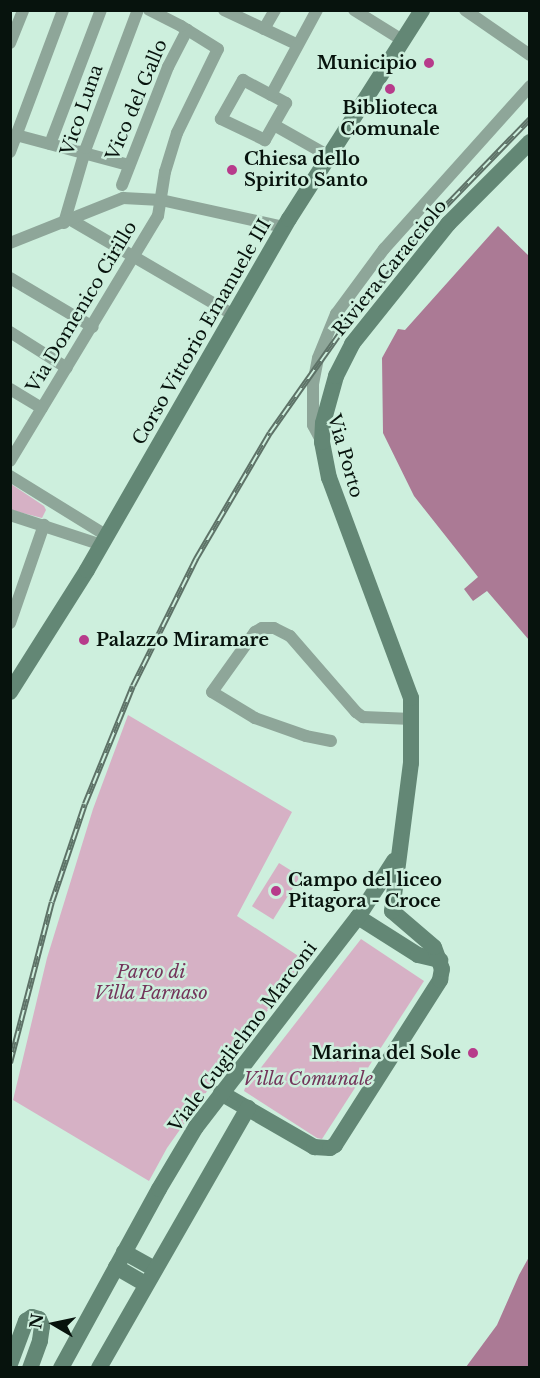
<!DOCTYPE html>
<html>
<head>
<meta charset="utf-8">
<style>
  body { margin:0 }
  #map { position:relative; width:540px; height:1378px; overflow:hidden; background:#cdefdd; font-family:"Libre Baskerville",serif }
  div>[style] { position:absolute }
  .green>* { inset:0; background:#d6b1c5; transform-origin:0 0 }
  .water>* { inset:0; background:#ab7a95 }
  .street>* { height:12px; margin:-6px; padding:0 6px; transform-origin:6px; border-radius:6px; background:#8ea699 }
  .secondary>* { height:16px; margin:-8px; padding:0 8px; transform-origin:8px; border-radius:8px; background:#638775 }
  .rail>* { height:6px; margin-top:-3px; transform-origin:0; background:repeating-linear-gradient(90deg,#cdefdd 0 11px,#5d7267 0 22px); box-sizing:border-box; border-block:2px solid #5d7267 }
  .dots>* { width:16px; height:16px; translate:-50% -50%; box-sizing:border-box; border:3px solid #cdefdd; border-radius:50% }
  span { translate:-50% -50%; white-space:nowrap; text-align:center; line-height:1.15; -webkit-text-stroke:5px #cdefdd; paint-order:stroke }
  .poi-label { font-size:18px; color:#07130d; font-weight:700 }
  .right { translate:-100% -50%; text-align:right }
  .left { translate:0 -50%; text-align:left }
  .street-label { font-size:18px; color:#07130d }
  .park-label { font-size:18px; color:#74355b; font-style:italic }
  .frame { position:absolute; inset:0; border:12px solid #07130d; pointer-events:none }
  .north { position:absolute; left:24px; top:1294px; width:60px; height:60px; -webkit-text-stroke:4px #cdefdd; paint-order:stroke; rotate:279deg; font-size:16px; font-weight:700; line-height:24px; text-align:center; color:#07130d }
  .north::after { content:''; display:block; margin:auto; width:21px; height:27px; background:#07130d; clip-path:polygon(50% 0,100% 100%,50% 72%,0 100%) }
</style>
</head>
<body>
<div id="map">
  <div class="green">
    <i style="clip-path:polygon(11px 484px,44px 506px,46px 510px,42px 518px,11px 510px)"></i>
    <i style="clip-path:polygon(128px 715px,292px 812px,237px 916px,306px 961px,227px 1063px,167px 1148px,149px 1181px,13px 1100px,47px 958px,93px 809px)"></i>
    <i style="left:279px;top:863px;width:25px;height:51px;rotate:32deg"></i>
    <i style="clip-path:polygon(361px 939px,424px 981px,322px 1139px,317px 1138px,244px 1091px,245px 1088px)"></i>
  </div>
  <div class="water">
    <i style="clip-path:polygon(498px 226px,529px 256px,529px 640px,487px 591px,473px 601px,464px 589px,478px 577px,414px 496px,383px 433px,382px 358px,398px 329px,405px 330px)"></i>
    <i style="clip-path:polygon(529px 1257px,529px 1367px,466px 1367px,497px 1325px,519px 1275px)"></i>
  </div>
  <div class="street">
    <i style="left:224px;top:10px;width:80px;rotate:25.3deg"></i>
    <i style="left:354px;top:10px;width:57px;rotate:32deg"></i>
    <i style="left:465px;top:10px;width:79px;rotate:34.7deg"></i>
    <i style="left:264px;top:29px;width:22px;rotate:-60deg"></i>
    <i style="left:10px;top:43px;width:35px;rotate:-68deg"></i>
    <i style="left:243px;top:80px;width:49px;rotate:28.1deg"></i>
    <i style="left:286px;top:103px;width:43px;rotate:119.6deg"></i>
    <i style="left:265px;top:140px;width:49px;rotate:-154.5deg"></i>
    <i style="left:221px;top:119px;width:45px;rotate:-60.6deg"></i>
    <i style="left:271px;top:95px;width:97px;rotate:-61.6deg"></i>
    <i style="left:274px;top:125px;width:63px;rotate:29.4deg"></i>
    <i style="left:16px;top:135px;width:117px;rotate:14.9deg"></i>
    <i style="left:50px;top:144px;width:143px;rotate:-69.2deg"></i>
    <i style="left:10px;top:152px;width:152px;rotate:-69.5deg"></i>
    <i style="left:122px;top:185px;width:127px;rotate:-68.7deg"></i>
    <i style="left:168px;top:67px;width:42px;rotate:-62.8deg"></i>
    <i style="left:71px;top:220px;width:190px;rotate:30.3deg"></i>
    <i style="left:64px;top:223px;width:78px;rotate:-73.7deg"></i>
    <i style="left:86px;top:148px;width:147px;rotate:-69.4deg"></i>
    <i style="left:10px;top:243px;width:122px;rotate:-21.7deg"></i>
    <i style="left:123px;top:198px;width:38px;rotate:3deg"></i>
    <i style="left:161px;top:200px;width:126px;rotate:12.4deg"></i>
    <i style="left:10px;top:278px;width:96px;rotate:30.6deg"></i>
    <i style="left:10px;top:332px;width:67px;rotate:32.3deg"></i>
    <i style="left:10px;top:389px;width:37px;rotate:31deg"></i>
    <i style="left:322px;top:442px;width:19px;rotate:-118deg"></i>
    <i style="left:313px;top:425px;width:41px;rotate:-90deg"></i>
    <i style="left:313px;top:384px;width:26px;rotate:-79deg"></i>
    <i style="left:318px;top:358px;width:48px;rotate:-67.8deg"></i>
    <i style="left:336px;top:314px;width:81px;rotate:-53.6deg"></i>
    <i style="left:384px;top:249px;width:219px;rotate:-48.1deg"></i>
    <i style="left:10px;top:461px;width:286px;rotate:-58.9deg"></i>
    <i style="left:158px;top:216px;width:45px;rotate:-81deg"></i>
    <i style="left:165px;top:172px;width:41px;rotate:-72.9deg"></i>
    <i style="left:177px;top:133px;width:93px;rotate:-64deg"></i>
    <i style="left:218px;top:49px;width:44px;rotate:-148.1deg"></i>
    <i style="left:181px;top:26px;width:36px;rotate:-153deg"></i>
    <i style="left:10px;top:476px;width:114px;rotate:31.7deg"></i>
    <i style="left:10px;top:515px;width:97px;rotate:18.1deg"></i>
    <i style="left:10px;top:623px;width:104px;rotate:-70.9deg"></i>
    <i style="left:331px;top:741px;width:25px;rotate:-169deg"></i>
    <i style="left:306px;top:736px;width:54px;rotate:-160.6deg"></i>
    <i style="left:255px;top:718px;width:50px;rotate:-148.8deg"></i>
    <i style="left:212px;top:692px;width:74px;rotate:-54.4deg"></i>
    <i style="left:255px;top:632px;width:8px;rotate:-30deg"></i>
    <i style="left:262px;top:628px;width:12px"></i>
    <i style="left:274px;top:628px;width:18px;rotate:27deg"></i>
    <i style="left:290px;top:636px;width:101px;rotate:49deg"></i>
    <i style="left:356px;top:712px;width:9px;rotate:36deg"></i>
    <i style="left:363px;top:717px;width:49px;rotate:2.3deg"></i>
  </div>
  <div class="secondary">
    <i style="left:10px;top:692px;width:144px;rotate:-57.7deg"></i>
    <i style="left:87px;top:570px;width:405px;rotate:-60.1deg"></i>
    <i style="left:289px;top:219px;width:248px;rotate:-57.5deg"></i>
    <i style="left:358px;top:917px;width:71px;rotate:32.3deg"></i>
    <i style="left:418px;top:955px;width:23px;rotate:13deg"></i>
    <i style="left:221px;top:1093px;width:108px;rotate:30.1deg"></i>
    <i style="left:314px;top:1147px;width:16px;rotate:4deg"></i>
    <i style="left:330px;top:1148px;width:6px;rotate:-31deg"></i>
    <i style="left:335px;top:1145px;width:196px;rotate:-57.5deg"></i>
    <i style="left:440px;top:980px;width:11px;rotate:-80deg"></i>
    <i style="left:442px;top:969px;width:23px;rotate:-110deg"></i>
    <i style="left:434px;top:947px;width:55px;rotate:-139.4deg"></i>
    <i style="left:392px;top:911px;width:149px;rotate:-82.7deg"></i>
    <i style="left:411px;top:763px;width:65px;rotate:-90deg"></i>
    <i style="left:411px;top:698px;width:235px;rotate:-110.4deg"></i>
    <i style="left:329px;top:478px;width:37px;rotate:-101deg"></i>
    <i style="left:322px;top:442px;width:19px;rotate:-87deg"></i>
    <i style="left:323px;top:423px;width:49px;rotate:-74.5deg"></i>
    <i style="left:336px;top:376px;width:36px;rotate:-63deg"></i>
    <i style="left:352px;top:344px;width:154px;rotate:-51.3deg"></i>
    <i style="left:448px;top:224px;width:116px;rotate:-45deg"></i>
    <i style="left:124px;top:1252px;width:35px;rotate:29deg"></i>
    <i style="left:116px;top:1267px;width:34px;rotate:30deg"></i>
    <i style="left:10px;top:1364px;width:46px;rotate:-69.6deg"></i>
    <i style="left:26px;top:1321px;width:7px;rotate:-34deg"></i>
    <i style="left:32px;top:1317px;width:7px;rotate:16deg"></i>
    <i style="left:39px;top:1319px;width:8px;rotate:67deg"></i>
    <i style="left:42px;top:1326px;width:15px;rotate:98deg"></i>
    <i style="left:40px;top:1341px;width:29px;rotate:110deg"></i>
    <i style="left:61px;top:1368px;width:204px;rotate:-61.3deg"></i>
    <i style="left:159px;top:1189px;width:72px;rotate:-59.2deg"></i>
    <i style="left:196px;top:1127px;width:265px;rotate:-52.4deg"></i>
    <i style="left:358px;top:917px;width:67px;rotate:-57.3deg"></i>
    <i style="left:99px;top:1368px;width:300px;rotate:-60.2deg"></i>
  </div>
  <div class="rail">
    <i style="left:10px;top:1063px;width:166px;rotate:-75.4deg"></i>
    <i style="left:52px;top:902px;width:103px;rotate:-71.4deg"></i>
    <i style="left:85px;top:804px;width:127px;rotate:-67.9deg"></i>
    <i style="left:133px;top:686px;width:142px;rotate:-63.6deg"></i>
    <i style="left:196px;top:559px;width:146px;rotate:-59.6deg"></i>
    <i style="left:270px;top:433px;width:123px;rotate:-54.9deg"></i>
    <i style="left:341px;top:332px;width:151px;rotate:-50.6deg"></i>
    <i style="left:437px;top:215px;width:134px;rotate:-45.9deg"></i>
  </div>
  <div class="dots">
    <i style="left:429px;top:63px;background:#b73b8b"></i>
    <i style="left:390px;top:89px;background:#b73b8b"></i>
    <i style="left:232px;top:170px;background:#b73b8b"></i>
    <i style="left:84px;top:640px;background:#b73b8b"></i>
    <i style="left:276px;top:891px;background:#b73b8b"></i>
    <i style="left:473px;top:1053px;background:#b73b8b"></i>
  </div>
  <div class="poi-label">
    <span class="right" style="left:417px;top:63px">Municipio</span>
    <span style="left:390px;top:119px">Biblioteca<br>Comunale</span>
    <span class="left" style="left:244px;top:170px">Chiesa dello<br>Spirito Santo</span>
    <span class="left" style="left:96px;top:640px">Palazzo Miramare</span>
    <span class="left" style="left:288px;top:891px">Campo del liceo<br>Pitagora - Croce</span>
    <span class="right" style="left:461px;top:1053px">Marina del Sole</span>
  </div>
  <div class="street-label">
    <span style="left:137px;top:100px;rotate:-67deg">Vico del Gallo</span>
    <span style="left:82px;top:110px;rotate:-71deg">Vico Luna</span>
    <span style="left:390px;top:268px;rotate:-51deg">Riviera Caracciolo</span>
    <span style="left:82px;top:307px;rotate:-59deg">Via Domenico Cirillo</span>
    <span style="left:202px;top:332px;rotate:-60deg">Corso Vittorio Emanuele III</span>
    <span style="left:345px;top:456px;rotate:74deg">Via Porto</span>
    <span style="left:243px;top:1037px;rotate:-53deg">Viale Guglielmo Marconi</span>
  </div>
  <div class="park-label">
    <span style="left:151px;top:983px">Parco di<br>Villa Parnaso</span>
    <span style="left:308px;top:1079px">Villa Comunale</span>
  </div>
  <div class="frame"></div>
  <div class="north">N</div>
</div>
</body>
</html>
